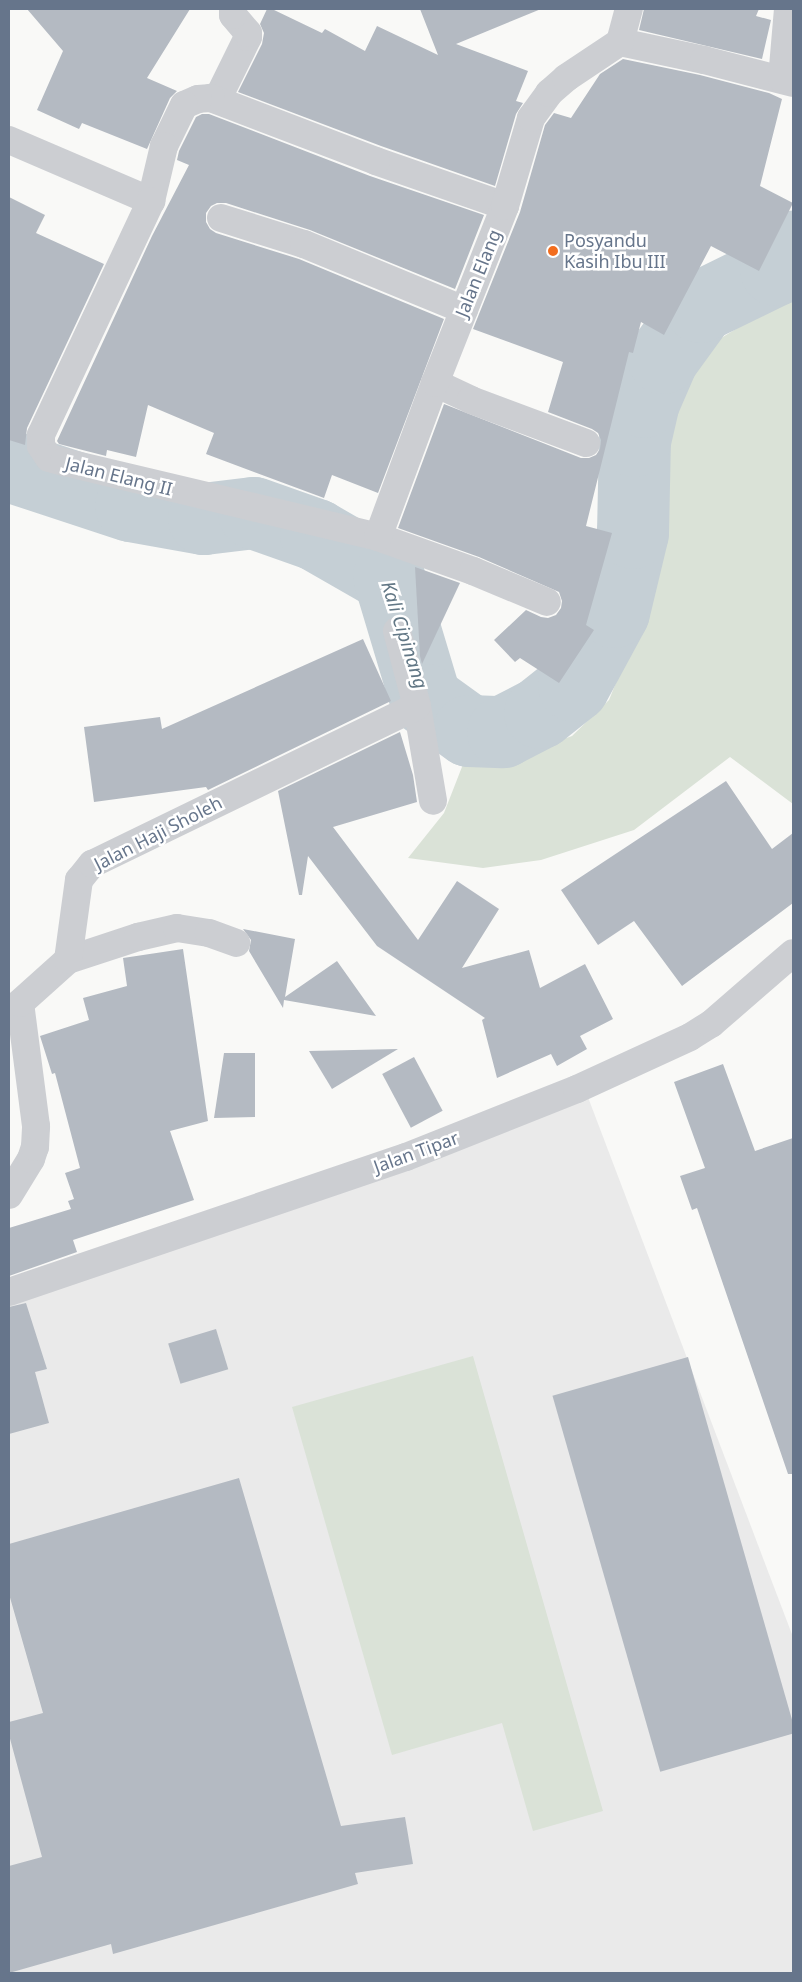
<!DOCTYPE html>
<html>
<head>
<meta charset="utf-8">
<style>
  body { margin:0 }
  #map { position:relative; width:802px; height:1982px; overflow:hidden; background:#f9f9f7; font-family:"Noto Sans",sans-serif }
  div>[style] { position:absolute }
  .built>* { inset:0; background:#eaeaea }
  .green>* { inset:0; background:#dae2d7 }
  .river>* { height:72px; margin:-36px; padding:0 36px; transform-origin:36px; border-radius:36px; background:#c5cfd5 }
  .building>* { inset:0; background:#b4bac2; transform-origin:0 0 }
  .street>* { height:28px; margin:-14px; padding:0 14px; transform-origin:14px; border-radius:14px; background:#ccced2 }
  .dots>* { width:14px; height:14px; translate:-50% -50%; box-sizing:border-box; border:2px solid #fff; border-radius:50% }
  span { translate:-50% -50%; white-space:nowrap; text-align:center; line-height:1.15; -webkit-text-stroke:5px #fff; paint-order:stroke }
  .poi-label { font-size:18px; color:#66758b }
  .left { translate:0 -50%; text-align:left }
  .street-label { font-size:18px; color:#66758b }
  .water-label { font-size:19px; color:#627785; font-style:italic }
  .frame { position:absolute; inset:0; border:10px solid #66758b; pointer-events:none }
</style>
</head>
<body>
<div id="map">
  <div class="built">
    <i style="clip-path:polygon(586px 1092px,793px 1637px,793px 1973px,9px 1973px,9px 1288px)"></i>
  </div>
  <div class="green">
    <i style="clip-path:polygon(793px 294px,793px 804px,730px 757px,634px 830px,541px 860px,483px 868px,408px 858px,444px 813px,467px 754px,508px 759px,572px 736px,609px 700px,642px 618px,660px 478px,659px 447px,679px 399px,690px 363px,713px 343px)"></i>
    <i style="clip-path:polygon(473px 1356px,603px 1811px,533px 1831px,502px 1723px,392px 1755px,292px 1407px)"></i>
  </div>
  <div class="river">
    <i style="left:9px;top:466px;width:128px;rotate:18.2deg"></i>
    <i style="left:131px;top:506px;width:74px;rotate:10.1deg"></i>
    <i style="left:204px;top:519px;width:50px;rotate:-6.8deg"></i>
    <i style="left:254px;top:513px;width:66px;rotate:19.5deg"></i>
    <i style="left:316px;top:535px;width:84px;rotate:29.9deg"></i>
    <i style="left:389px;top:577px;width:128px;rotate:73.3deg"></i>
    <i style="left:426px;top:700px;width:53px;rotate:35.8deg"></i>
    <i style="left:469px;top:731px;width:34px;rotate:2deg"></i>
    <i style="left:503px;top:732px;width:42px;rotate:-27.2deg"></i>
    <i style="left:540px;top:713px;width:43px;rotate:-38.5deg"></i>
    <i style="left:574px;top:686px;width:84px;rotate:-61.6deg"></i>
    <i style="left:614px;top:612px;width:81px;rotate:-76.5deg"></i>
    <i style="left:633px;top:533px;width:92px;rotate:-88.8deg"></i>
    <i style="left:635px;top:441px;width:40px;rotate:-77deg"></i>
    <i style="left:644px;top:402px;width:48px;rotate:-66.6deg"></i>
    <i style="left:663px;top:358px;width:63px;rotate:-54deg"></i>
    <i style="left:700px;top:307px;width:85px;rotate:-26deg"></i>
    <i style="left:776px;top:270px;width:29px;rotate:-54deg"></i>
  </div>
  <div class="building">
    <i style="clip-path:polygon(27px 9px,190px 9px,147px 78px,177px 91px,170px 98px,147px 149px,82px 123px,79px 129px,37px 110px,63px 51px)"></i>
    <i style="clip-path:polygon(267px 9px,272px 9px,322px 33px,325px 29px,365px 51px,377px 26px,438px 55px,420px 9px,541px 9px,456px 44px,528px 71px,516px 101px,523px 103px,516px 114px,495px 186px,381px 146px,238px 92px,262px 44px,264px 33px,260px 24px)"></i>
    <i style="clip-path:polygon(644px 9px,759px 9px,756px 16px,771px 20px,762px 59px,639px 30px)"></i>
    <i style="clip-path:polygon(623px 59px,700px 75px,769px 93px,782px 99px,760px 186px,793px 203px,759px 271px,711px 246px,664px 335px,641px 322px,633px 353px,629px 352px,586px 526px,612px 533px,586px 625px,594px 630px,559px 683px,520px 658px,515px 662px,494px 640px,526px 610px,541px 617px,548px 618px,556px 615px,561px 608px,562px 601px,559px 592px,479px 557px,398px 528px,444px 404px,581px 458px,589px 458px,596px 455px,600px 449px,601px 440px,598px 433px,592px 429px,548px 412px,563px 362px,473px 329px,520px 212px,545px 125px,554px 113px,571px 118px,600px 74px)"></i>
    <i style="clip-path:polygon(202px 114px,209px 114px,370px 176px,484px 215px,455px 289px,310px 230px,226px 203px,217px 203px,211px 206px,206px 213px,206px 222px,210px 229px,216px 233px,299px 259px,444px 319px,378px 493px,332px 475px,324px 498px,206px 454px,214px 433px,148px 405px,136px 457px,107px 450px,106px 456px,59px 444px,57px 441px,152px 236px,189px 165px,177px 160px,179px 151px,196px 117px)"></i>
    <i style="clip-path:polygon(9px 197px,45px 215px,36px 233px,104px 264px,27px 428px,25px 445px,9px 440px)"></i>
    <i style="clip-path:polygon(415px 567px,460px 583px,422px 664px,420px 656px)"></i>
    <i style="clip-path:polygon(363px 639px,391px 701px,208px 790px,206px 787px,94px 802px,84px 727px,160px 717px,162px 729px)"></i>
    <i style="clip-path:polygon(400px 732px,413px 775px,417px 802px,333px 827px,418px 940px,457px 881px,499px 909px,462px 968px,529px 950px,540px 988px,585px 964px,613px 1019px,580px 1036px,587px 1049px,557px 1066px,551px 1054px,497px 1078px,482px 1020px,485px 1018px,377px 946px,308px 856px,302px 895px,299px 895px,278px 791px)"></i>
    <i style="clip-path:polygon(726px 781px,772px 849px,793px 833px,793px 903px,682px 986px,634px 921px,598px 945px,561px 890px)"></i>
    <i style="clip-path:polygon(243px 929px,295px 939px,285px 997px,337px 961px,376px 1016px,284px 1000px,283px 1008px,249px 951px,251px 940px)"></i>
    <i style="clip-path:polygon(183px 949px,208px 1121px,170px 1131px,194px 1200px,73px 1240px,77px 1252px,9px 1276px,9px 1228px,71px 1209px,68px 1201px,74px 1199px,65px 1173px,80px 1168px,55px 1073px,52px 1074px,40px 1036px,89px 1020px,83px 998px,127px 986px,123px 958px)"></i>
    <i style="clip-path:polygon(398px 1049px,332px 1089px,309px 1051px)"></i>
    <i style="clip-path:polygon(224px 1053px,255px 1053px,255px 1117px,214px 1118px)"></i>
    <i style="left:414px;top:1057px;width:61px;height:36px;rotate:62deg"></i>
    <i style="clip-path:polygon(723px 1064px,755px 1151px,793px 1138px,793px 1474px,788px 1474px,697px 1208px,692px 1210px,680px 1176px,705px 1168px,674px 1082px)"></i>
    <i style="clip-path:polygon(26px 1303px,47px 1369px,35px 1372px,49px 1423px,9px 1434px,9px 1307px)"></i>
    <i style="left:216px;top:1329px;width:42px;height:50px;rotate:73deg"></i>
    <i style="left:688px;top:1357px;width:391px;height:141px;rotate:74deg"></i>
    <i style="clip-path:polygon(239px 1478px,341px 1826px,405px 1817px,413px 1864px,355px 1873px,358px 1884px,113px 1954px,111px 1944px,9px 1973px,9px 1866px,42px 1857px,9px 1735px,9px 1722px,43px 1713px,9px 1594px,9px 1544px)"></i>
  </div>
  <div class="street">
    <i style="left:620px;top:42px;width:86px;rotate:12.1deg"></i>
    <i style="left:704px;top:60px;width:92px;rotate:14.5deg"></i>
    <i style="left:620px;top:42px;width:34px;rotate:-75deg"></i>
    <i style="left:782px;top:79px;width:70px;rotate:-85.1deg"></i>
    <i style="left:217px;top:100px;width:70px;rotate:-63.8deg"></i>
    <i style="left:248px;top:37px;width:4px;rotate:-90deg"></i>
    <i style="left:248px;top:33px;width:23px;rotate:-130deg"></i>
    <i style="left:233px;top:15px;width:6px;rotate:-90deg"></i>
    <i style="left:9px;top:140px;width:155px;rotate:23.2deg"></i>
    <i style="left:505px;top:206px;width:137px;rotate:-160.8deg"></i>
    <i style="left:376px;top:161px;width:177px;rotate:-159.1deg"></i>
    <i style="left:211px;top:98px;width:13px;rotate:176deg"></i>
    <i style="left:198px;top:99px;width:15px;rotate:157deg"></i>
    <i style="left:184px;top:105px;width:46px;rotate:116deg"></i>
    <i style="left:164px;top:146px;width:57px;rotate:103.3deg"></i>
    <i style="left:151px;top:201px;width:259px;rotate:115.2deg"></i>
    <i style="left:41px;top:435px;width:11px;rotate:90deg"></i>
    <i style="left:41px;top:446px;width:14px;rotate:56deg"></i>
    <i style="left:49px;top:458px;width:16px;rotate:15deg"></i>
    <i style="left:64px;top:462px;width:323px;rotate:13.4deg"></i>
    <i style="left:378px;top:537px;width:101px;rotate:19.7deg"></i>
    <i style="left:473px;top:571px;width:80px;rotate:22.7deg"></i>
    <i style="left:221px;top:218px;width:87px;rotate:17.4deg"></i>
    <i style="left:304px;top:244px;width:173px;rotate:22.4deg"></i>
    <i style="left:435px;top:383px;width:40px;rotate:25deg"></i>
    <i style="left:471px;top:400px;width:123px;rotate:20.5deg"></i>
    <i style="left:378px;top:537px;width:164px;rotate:-69.7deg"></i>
    <i style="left:435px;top:383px;width:190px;rotate:-68.4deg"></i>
    <i style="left:505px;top:206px;width:92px;rotate:-73.5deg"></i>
    <i style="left:531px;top:118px;width:31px;rotate:-54deg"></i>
    <i style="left:549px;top:93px;width:23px;rotate:-41deg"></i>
    <i style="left:566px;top:78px;width:65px;rotate:-33.7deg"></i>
    <i style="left:397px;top:631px;width:78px;rotate:75.1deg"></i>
    <i style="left:417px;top:706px;width:96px;rotate:80.4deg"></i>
    <i style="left:68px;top:960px;width:74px;rotate:-18.2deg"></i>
    <i style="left:138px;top:937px;width:40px;rotate:-13deg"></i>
    <i style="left:177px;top:928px;width:32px;rotate:9deg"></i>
    <i style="left:209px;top:933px;width:29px;rotate:20deg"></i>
    <i style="left:9px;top:1195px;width:42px;rotate:-58.6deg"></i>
    <i style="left:31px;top:1159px;width:13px;rotate:-72deg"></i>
    <i style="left:35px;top:1147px;width:21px;rotate:-87deg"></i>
    <i style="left:36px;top:1126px;width:124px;rotate:-97.4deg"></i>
    <i style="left:20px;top:1003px;width:64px;rotate:-41.9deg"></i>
    <i style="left:68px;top:960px;width:81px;rotate:-82.2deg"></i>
    <i style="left:79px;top:880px;width:21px;rotate:-51deg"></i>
    <i style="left:92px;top:864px;width:361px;rotate:-25.9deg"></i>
    <i style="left:9px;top:1292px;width:419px;rotate:-18.8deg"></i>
    <i style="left:406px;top:1157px;width:184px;rotate:-21.7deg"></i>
    <i style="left:577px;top:1089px;width:124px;rotate:-24.7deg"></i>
    <i style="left:690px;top:1037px;width:25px;rotate:-32deg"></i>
    <i style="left:711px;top:1024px;width:108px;rotate:-40.9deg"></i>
  </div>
  <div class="dots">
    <i style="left:553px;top:251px;background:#f26d1e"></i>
  </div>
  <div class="poi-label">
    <span class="left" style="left:564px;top:251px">Posyandu<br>Kasih Ibu III</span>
  </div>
  <div class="street-label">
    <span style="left:478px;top:273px;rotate:-68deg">Jalan Elang</span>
    <span style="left:119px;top:476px;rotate:14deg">Jalan Elang II</span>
    <span style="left:158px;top:833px;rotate:-27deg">Jalan Haji Sholeh</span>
    <span style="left:416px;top:1152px;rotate:-20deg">Jalan Tipar</span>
  </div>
  <div class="water-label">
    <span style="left:404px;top:635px;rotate:72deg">Kali Cipinang</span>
  </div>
  <div class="frame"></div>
</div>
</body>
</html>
